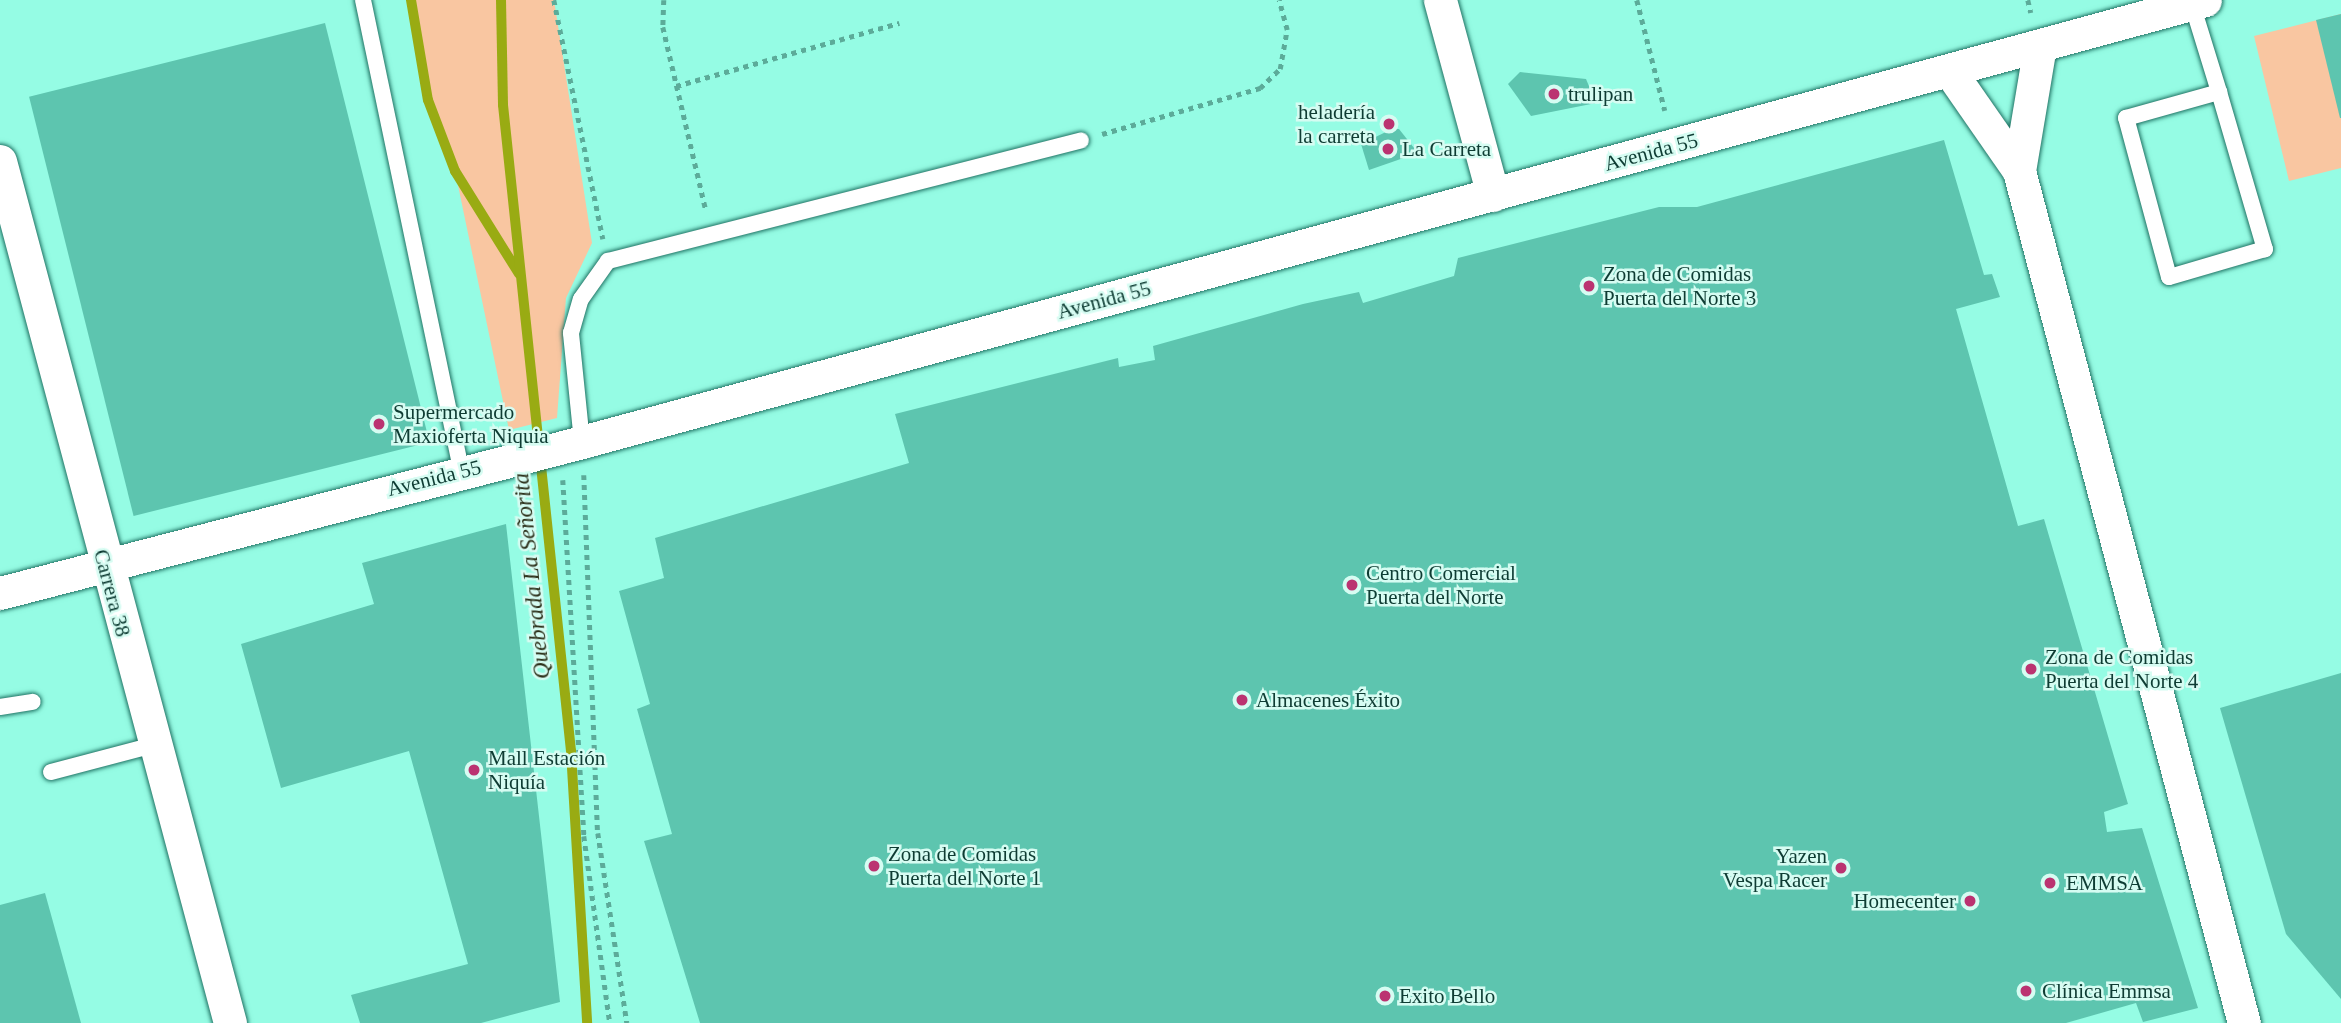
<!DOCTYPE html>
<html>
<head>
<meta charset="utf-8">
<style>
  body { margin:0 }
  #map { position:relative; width:2341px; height:1023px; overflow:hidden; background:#95fce4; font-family:Georgia,serif }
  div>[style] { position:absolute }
  .green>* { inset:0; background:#f9c6a1 }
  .stream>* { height:10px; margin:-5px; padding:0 5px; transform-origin:5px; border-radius:5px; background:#99ab13 }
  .building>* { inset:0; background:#5dc5af; transform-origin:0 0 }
  .path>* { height:4.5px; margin-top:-2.25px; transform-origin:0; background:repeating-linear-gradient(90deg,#5cab99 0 5px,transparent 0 10px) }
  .roads { filter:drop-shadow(0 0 2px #207364) drop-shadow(0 0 2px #207364) }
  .lane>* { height:16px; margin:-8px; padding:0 8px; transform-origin:8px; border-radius:8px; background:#fff }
  .street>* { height:33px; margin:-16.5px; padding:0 16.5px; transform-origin:16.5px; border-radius:16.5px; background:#fff }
  .dots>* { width:19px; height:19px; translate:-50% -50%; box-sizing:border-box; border:4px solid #d6fcf2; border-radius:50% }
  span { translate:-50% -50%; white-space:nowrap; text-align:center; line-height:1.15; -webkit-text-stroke:5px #d6fcf2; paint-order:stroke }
  .poi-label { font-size:21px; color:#0e3c33 }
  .left { translate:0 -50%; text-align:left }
  .right { translate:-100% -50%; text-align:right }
  .street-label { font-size:21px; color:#0e3c33 }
  .water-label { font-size:23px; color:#2b2f19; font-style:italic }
</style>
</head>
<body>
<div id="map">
  <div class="green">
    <i style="clip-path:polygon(411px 0,554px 0,592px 243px,566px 298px,557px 418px,509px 430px,455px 171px,428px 100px)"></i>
    <i style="clip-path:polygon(2341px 14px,2341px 168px,2289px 181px,2254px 36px)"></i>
  </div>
  <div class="stream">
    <i style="left:411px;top:0;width:101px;rotate:80.4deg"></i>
    <i style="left:428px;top:100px;width:76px;rotate:69.2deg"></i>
    <i style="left:455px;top:171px;width:121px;rotate:58.1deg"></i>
    <i style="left:501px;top:0;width:105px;rotate:88.9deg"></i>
    <i style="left:503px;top:105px;width:650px;rotate:83.99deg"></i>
    <i style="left:571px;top:751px;width:272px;rotate:86.6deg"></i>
  </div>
  <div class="building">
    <i style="clip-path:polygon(2341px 14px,2341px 118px,2340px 118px,2316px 20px)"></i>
    <i style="left:325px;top:23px;width:432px;height:305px;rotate:76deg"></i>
    <i style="clip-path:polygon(1520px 72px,1586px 79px,1596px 103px,1531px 116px,1508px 84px)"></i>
    <i style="left:1396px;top:119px;width:7px;height:16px;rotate:74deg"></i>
    <i style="clip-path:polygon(1392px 129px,1399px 129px,1418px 153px,1369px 170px,1361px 144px)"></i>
    <i style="clip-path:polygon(1944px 140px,1984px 275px,1992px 274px,2000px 297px,1956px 309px,2018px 526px,2044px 519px,2128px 804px,2104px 812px,2107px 832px,2142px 828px,2198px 1008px,2143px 1022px,2136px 1003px,2066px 1023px,700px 1023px,644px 841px,672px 834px,637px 709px,650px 704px,619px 591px,664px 578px,655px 538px,909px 463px,895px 414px,1118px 358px,1119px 367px,1155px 360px,1153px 346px,1303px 304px,1359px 292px,1363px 303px,1454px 276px,1458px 258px,1659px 207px,1697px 207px)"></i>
    <i style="clip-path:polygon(506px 524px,560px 1002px,481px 1023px,360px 1023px,351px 995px,468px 964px,409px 751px,281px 788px,241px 644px,374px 604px,362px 563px)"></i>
    <i style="clip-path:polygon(2341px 673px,2341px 999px,2286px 934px,2220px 708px)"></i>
    <i style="clip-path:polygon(45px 893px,81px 1023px,0 1023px,0 905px)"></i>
  </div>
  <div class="path">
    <i style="left:554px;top:0;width:244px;rotate:78.4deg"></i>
    <i style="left:664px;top:0;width:27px;rotate:92deg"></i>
    <i style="left:663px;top:27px;width:189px;rotate:76.8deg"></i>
    <i style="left:1637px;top:0;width:114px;rotate:75.8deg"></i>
    <i style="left:2028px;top:0;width:13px;rotate:77deg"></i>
    <i style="left:676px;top:86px;width:232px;rotate:-15.8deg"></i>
    <i style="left:1102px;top:134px;width:165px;rotate:-16.2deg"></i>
    <i style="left:1260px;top:88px;width:28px;rotate:-44deg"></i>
    <i style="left:1280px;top:69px;width:40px;rotate:-80deg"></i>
    <i style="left:1287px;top:30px;width:31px;rotate:-105deg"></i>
    <i style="left:584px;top:475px;width:358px;rotate:87.8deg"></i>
    <i style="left:598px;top:833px;width:192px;rotate:81.3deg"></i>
    <i style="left:563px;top:480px;width:357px;rotate:86.6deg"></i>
    <i style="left:584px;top:836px;width:189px;rotate:82.1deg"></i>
  </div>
  <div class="roads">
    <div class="lane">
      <i style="left:363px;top:0;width:481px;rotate:78.2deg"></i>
      <i style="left:2192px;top:4px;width:92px;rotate:72.9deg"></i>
      <i style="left:2219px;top:92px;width:164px;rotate:73.7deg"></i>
      <i style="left:2265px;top:249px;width:100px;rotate:163.7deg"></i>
      <i style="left:2169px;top:277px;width:165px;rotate:-105.1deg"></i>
      <i style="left:2126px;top:118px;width:97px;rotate:-15.6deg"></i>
      <i style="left:582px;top:442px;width:110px;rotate:-95.8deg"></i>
      <i style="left:571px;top:333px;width:35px;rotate:-74deg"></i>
      <i style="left:581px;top:299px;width:47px;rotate:-54.6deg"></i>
      <i style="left:608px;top:261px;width:488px;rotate:-14.3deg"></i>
      <i style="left:0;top:707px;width:33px;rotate:-9deg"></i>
      <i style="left:51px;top:772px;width:106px;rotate:-14.7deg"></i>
    </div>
    <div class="street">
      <i style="left:1440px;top:0;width:202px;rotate:74.8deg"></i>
      <i style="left:1951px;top:73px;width:119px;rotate:55.2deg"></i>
      <i style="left:2019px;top:171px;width:881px;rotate:75.21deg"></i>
      <i style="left:0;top:161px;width:892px;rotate:75.06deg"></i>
      <i style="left:2019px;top:171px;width:127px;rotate:-80.5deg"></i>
      <i style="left:0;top:593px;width:601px;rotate:-14.54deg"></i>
      <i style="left:582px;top:442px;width:1682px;rotate:-15.23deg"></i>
    </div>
  </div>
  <div class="dots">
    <i style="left:1554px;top:94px;background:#bb3371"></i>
    <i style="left:1389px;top:124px;background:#bb3371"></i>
    <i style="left:1388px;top:149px;background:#bb3371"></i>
    <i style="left:1589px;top:286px;background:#bb3371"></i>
    <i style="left:379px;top:424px;background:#bb3371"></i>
    <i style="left:1352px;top:585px;background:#bb3371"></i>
    <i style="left:2031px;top:669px;background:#bb3371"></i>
    <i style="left:1242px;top:700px;background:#bb3371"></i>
    <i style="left:474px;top:770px;background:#bb3371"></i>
    <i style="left:874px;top:866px;background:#bb3371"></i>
    <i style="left:1841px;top:868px;background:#bb3371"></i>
    <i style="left:2050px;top:883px;background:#bb3371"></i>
    <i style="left:1970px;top:901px;background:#bb3371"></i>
    <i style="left:2026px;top:991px;background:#bb3371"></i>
    <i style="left:1385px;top:996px;background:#bb3371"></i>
  </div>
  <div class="poi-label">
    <span class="left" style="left:1568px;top:94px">trulipan</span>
    <span class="right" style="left:1375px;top:124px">heladería<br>la carreta</span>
    <span class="left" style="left:1402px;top:149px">La Carreta</span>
    <span class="left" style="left:1603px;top:286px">Zona de Comidas<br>Puerta del Norte 3</span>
    <span class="left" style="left:393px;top:424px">Supermercado<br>Maxioferta Niquia</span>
    <span class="left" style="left:1366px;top:585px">Centro Comercial<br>Puerta del Norte</span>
    <span class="left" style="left:2045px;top:669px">Zona de Comidas<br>Puerta del Norte 4</span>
    <span class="left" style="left:1256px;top:700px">Almacenes Éxito</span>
    <span class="left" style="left:488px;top:770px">Mall Estación<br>Niquía</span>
    <span class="left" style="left:888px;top:866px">Zona de Comidas<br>Puerta del Norte 1</span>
    <span class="right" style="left:1827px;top:868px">Yazen<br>Vespa Racer</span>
    <span class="left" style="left:2066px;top:883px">EMMSA</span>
    <span class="right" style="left:1956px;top:901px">Homecenter</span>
    <span class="left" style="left:2042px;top:991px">Clínica Emmsa</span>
    <span class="left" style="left:1399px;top:996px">Exito Bello</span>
  </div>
  <div class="street-label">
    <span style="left:1651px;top:152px;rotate:-15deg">Avenida 55</span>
    <span style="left:1104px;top:300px;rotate:-15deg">Avenida 55</span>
    <span style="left:434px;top:478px;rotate:-14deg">Avenida 55</span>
    <span style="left:112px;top:593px;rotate:75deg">Carrera 38</span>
  </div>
  <div class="water-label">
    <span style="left:532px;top:576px;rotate:-96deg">Quebrada La Señorita</span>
  </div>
</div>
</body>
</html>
